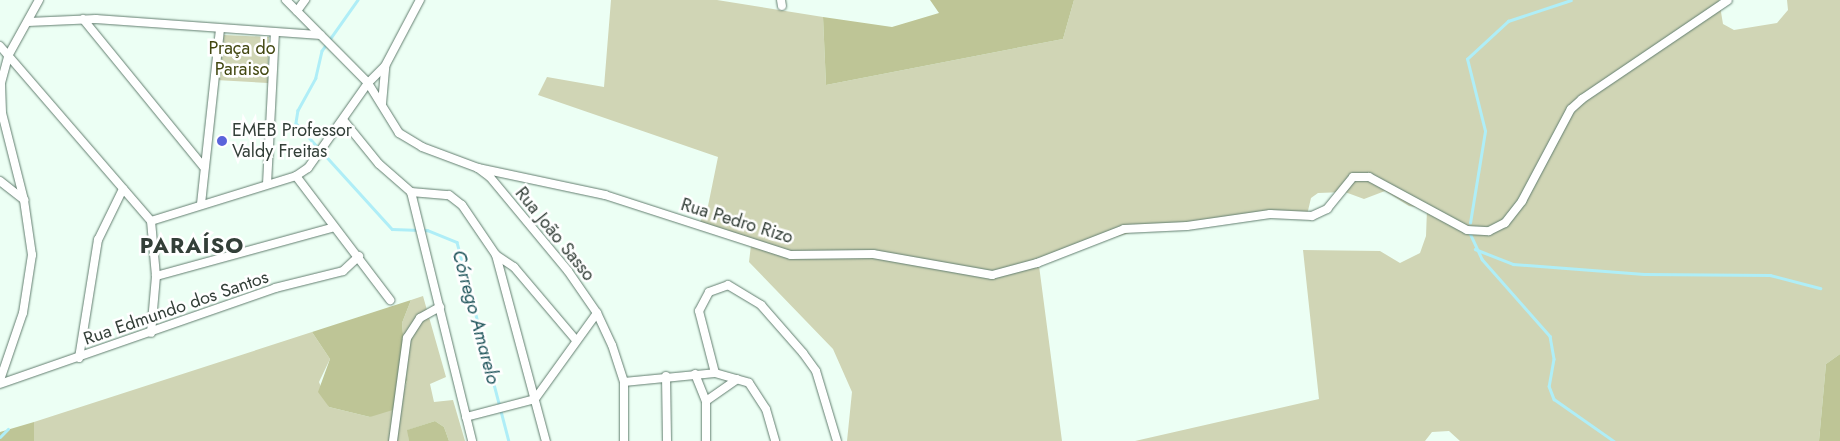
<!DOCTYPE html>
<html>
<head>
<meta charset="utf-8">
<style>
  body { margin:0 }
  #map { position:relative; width:1840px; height:441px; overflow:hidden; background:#ecfff4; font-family:Jost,sans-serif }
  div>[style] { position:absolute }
  .green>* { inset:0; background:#d0d5b5 }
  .forest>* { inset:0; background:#bec596 }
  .stream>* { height:2.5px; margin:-1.25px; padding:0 1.25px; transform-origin:1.25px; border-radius:1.25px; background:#afeef7 }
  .roads { filter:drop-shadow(0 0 1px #627e6f) drop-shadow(0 0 1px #627e6f) }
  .street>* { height:8px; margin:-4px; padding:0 4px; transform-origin:4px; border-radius:4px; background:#fff }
  .dots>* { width:14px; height:14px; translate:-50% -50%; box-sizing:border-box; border:2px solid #fff; border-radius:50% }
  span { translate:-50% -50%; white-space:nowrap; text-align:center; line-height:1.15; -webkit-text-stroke:5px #fff; paint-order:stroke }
  .park-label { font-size:18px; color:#424710 }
  .poi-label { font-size:18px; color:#333f38 }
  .left { translate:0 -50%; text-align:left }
  .street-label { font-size:18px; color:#333f38 }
  .water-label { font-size:19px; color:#1e545a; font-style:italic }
  .district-label { font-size:22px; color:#333f38; font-weight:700; letter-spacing:1px }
</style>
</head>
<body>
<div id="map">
  <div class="green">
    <i style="clip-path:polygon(611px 0,717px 0,823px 17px,826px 85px,1063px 39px,1074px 0,1719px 0,1723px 24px,1734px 30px,1777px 23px,1788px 10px,1787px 0,1840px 0,1840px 354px,1826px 364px,1819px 441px,1460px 441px,1449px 431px,1432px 432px,1425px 441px,1135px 441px,1319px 399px,1303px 250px,1380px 251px,1400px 263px,1420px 253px,1426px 236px,1427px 209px,1409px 206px,1385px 191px,1364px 199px,1345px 192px,1318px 193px,1311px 198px,1307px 215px,1156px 226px,1038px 258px,1062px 441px,847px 441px,852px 392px,833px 349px,749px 262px,751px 245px,699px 224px,708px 206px,718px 157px,538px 95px,547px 77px,604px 87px)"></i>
    <i style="clip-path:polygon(224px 35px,269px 37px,268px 83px,216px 80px)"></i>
    <i style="clip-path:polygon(423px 296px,446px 377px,430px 384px,434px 402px,453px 400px,465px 441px,449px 441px,444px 427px,435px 421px,408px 430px,409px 441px,34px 441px,34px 422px,312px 332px,330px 359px,319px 382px,329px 407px,370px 417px,403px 393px,407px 380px,402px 323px,411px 300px)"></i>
  </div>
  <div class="forest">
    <i style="clip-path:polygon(930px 0,1074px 0,1063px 39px,826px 85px,823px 17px,892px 27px,939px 13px)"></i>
    <i style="clip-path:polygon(411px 300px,402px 323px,407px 380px,396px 409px,370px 417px,329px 407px,318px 392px,330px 359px,312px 332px)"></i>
    <i style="clip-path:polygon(1840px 354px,1840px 441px,1819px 441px,1826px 364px)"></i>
    <i style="clip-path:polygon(435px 421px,444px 427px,449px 441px,409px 441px,407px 430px)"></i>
    <i style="clip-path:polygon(34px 422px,34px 441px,0 441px,0 432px)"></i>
  </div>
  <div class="stream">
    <i style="left:358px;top:0;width:62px;rotate:125.2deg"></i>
    <i style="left:322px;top:51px;width:28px;rotate:103deg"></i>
    <i style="left:316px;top:78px;width:37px;rotate:119deg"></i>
    <i style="left:298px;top:110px;width:13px;rotate:99deg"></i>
    <i style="left:296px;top:123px;width:143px;rotate:47.8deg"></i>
    <i style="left:392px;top:229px;width:35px;rotate:2deg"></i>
    <i style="left:427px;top:230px;width:32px;rotate:22deg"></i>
    <i style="left:457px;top:242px;width:206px;rotate:75.4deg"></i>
    <i style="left:1470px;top:223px;width:93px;rotate:-80.7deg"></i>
    <i style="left:1485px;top:131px;width:74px;rotate:-104deg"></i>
    <i style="left:1467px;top:59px;width:56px;rotate:-42.8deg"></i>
    <i style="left:1508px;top:21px;width:66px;rotate:-18.4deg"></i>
    <i style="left:1470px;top:233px;width:29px;rotate:65deg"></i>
    <i style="left:1482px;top:259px;width:103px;rotate:48.6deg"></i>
    <i style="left:1550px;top:336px;width:23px;rotate:80deg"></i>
    <i style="left:1554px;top:359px;width:27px;rotate:100deg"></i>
    <i style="left:1549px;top:386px;width:14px;rotate:69deg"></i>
    <i style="left:1554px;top:399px;width:73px;rotate:35deg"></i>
    <i style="left:1475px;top:249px;width:41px;rotate:21.5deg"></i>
    <i style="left:1513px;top:264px;width:131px;rotate:4.4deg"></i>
    <i style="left:1644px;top:274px;width:126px;rotate:0.5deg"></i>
    <i style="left:1770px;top:275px;width:52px;rotate:14.6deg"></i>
    <i style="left:0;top:437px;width:11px;rotate:-45deg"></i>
  </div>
  <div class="roads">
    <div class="street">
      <i style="left:286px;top:0;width:117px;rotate:45.3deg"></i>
      <i style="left:368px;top:83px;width:59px;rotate:58.2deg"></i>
      <i style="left:399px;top:133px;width:27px;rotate:31deg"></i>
      <i style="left:422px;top:147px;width:60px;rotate:20.6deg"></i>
      <i style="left:478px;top:168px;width:15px;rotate:37deg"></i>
      <i style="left:490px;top:177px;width:122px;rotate:50.3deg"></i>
      <i style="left:568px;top:271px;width:51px;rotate:55.4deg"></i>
      <i style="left:597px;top:313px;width:35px;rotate:65deg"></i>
      <i style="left:612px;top:345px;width:39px;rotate:72deg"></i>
      <i style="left:624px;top:382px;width:59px;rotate:90deg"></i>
      <i style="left:781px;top:0;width:6px;rotate:81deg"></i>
      <i style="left:297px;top:11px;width:14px;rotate:-54deg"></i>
      <i style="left:83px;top:19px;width:190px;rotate:50.8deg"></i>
      <i style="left:28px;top:22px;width:68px;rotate:-2.5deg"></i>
      <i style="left:96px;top:19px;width:225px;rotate:4.1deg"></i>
      <i style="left:0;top:46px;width:231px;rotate:49.2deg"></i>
      <i style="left:382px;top:104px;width:38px;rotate:-85deg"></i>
      <i style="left:344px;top:121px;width:55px;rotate:50.9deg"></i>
      <i style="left:379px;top:164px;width:43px;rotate:41.2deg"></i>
      <i style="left:411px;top:192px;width:256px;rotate:76.2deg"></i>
      <i style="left:478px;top:168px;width:130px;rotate:12deg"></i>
      <i style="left:605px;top:195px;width:195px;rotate:17.9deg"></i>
      <i style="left:791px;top:255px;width:82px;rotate:-0.7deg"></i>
      <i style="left:873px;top:254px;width:121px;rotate:10deg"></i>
      <i style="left:992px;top:275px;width:47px;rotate:-14.9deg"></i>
      <i style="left:1037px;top:263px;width:93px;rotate:-21.3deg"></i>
      <i style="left:1124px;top:229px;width:63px;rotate:-2.7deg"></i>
      <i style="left:1187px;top:226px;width:84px;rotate:-8.2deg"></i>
      <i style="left:1270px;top:214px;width:42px;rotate:2.7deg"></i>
      <i style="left:1312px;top:216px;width:17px;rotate:-25deg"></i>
      <i style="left:1327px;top:209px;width:41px;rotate:-50.9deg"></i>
      <i style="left:1353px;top:177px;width:16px"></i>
      <i style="left:1369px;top:177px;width:111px;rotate:28.4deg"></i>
      <i style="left:1467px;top:230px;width:22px;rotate:3deg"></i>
      <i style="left:1489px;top:231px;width:18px;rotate:-27deg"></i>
      <i style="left:1505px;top:223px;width:28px;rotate:-52deg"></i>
      <i style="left:1522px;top:201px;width:104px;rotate:-62deg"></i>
      <i style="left:1571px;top:109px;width:15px;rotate:-42deg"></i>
      <i style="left:1582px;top:99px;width:176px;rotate:-34.1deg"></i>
      <i style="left:296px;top:176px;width:156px;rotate:52.8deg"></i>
      <i style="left:0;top:181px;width:31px;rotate:38deg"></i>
      <i style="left:267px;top:184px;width:151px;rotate:-87deg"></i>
      <i style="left:411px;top:192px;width:38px;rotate:5deg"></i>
      <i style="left:449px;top:195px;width:16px;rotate:38deg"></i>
      <i style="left:462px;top:205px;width:60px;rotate:55.8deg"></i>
      <i style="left:496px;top:255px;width:22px;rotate:34deg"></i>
      <i style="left:514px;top:267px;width:96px;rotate:49.7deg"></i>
      <i style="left:201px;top:204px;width:176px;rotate:-83.8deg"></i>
      <i style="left:151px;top:221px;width:152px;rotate:-17.2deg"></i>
      <i style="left:296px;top:176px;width:14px;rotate:-34deg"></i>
      <i style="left:308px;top:168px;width:104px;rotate:-54.8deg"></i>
      <i style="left:368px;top:83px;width:24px;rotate:-45deg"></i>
      <i style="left:385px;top:66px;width:75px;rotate:-62.1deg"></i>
      <i style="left:151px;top:221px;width:55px;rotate:84.8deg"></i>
      <i style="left:156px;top:276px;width:57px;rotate:95deg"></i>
      <i style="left:496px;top:255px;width:193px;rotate:75deg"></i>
      <i style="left:156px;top:276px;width:182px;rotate:-15.3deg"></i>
      <i style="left:79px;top:358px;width:120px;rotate:-80.9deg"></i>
      <i style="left:98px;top:240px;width:57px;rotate:-63.9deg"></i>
      <i style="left:715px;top:373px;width:64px;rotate:-104.5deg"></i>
      <i style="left:699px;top:311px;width:21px;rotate:-62deg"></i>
      <i style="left:709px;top:292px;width:20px;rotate:-20deg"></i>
      <i style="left:728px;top:285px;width:39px;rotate:31deg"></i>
      <i style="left:761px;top:305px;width:64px;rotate:48.8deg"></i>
      <i style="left:803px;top:353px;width:22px;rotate:54deg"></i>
      <i style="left:816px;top:371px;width:73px;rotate:73.3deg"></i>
      <i style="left:695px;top:374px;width:29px;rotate:68deg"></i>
      <i style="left:666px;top:376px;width:65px;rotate:89.1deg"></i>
      <i style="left:0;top:380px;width:71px;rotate:-71.1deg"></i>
      <i style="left:23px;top:313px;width:59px;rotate:-81.2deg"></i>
      <i style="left:32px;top:255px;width:56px;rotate:-98.3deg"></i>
      <i style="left:24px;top:200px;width:90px;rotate:-104.2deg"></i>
      <i style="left:2px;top:113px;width:30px;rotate:-92deg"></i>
      <i style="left:1px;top:83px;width:28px;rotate:-75deg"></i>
      <i style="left:8px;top:56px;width:64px;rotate:-61deg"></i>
      <i style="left:624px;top:382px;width:91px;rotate:-5.6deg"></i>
      <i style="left:715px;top:373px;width:35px;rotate:16deg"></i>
      <i style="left:749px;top:383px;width:31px;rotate:57deg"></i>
      <i style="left:766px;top:409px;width:33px;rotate:74deg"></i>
      <i style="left:0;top:384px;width:291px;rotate:-19.2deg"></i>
      <i style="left:275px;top:288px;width:70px;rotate:-14deg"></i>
      <i style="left:343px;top:271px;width:22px;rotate:-43deg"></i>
      <i style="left:466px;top:417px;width:71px;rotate:-14.6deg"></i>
      <i style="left:535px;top:399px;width:106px;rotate:-54.2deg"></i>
      <i style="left:393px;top:441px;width:104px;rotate:-82.3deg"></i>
      <i style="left:407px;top:338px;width:24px;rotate:-57deg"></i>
      <i style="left:420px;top:318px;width:23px;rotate:-29deg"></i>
      <i style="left:706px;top:441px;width:40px;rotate:-90deg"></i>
      <i style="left:706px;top:401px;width:38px;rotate:-35deg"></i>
    </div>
  </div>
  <div class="dots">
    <i style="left:222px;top:141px;background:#5a64db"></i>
  </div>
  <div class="park-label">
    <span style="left:242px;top:59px">Praça do<br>Paraiso</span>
  </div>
  <div class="poi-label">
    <span class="left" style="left:232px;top:141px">EMEB Professor<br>Valdy Freitas</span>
  </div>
  <div class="street-label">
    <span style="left:737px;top:221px;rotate:17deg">Rua Pedro Rizo</span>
    <span style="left:555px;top:234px;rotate:51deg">Rua João Sasso</span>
    <span style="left:176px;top:308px;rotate:-19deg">Rua Edmundo dos Santos</span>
  </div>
  <div class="water-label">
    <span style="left:476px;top:317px;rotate:75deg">Córrego Amarelo</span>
  </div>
  <div class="district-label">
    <span style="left:192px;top:246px">PARAÍSO</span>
  </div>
</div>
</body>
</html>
